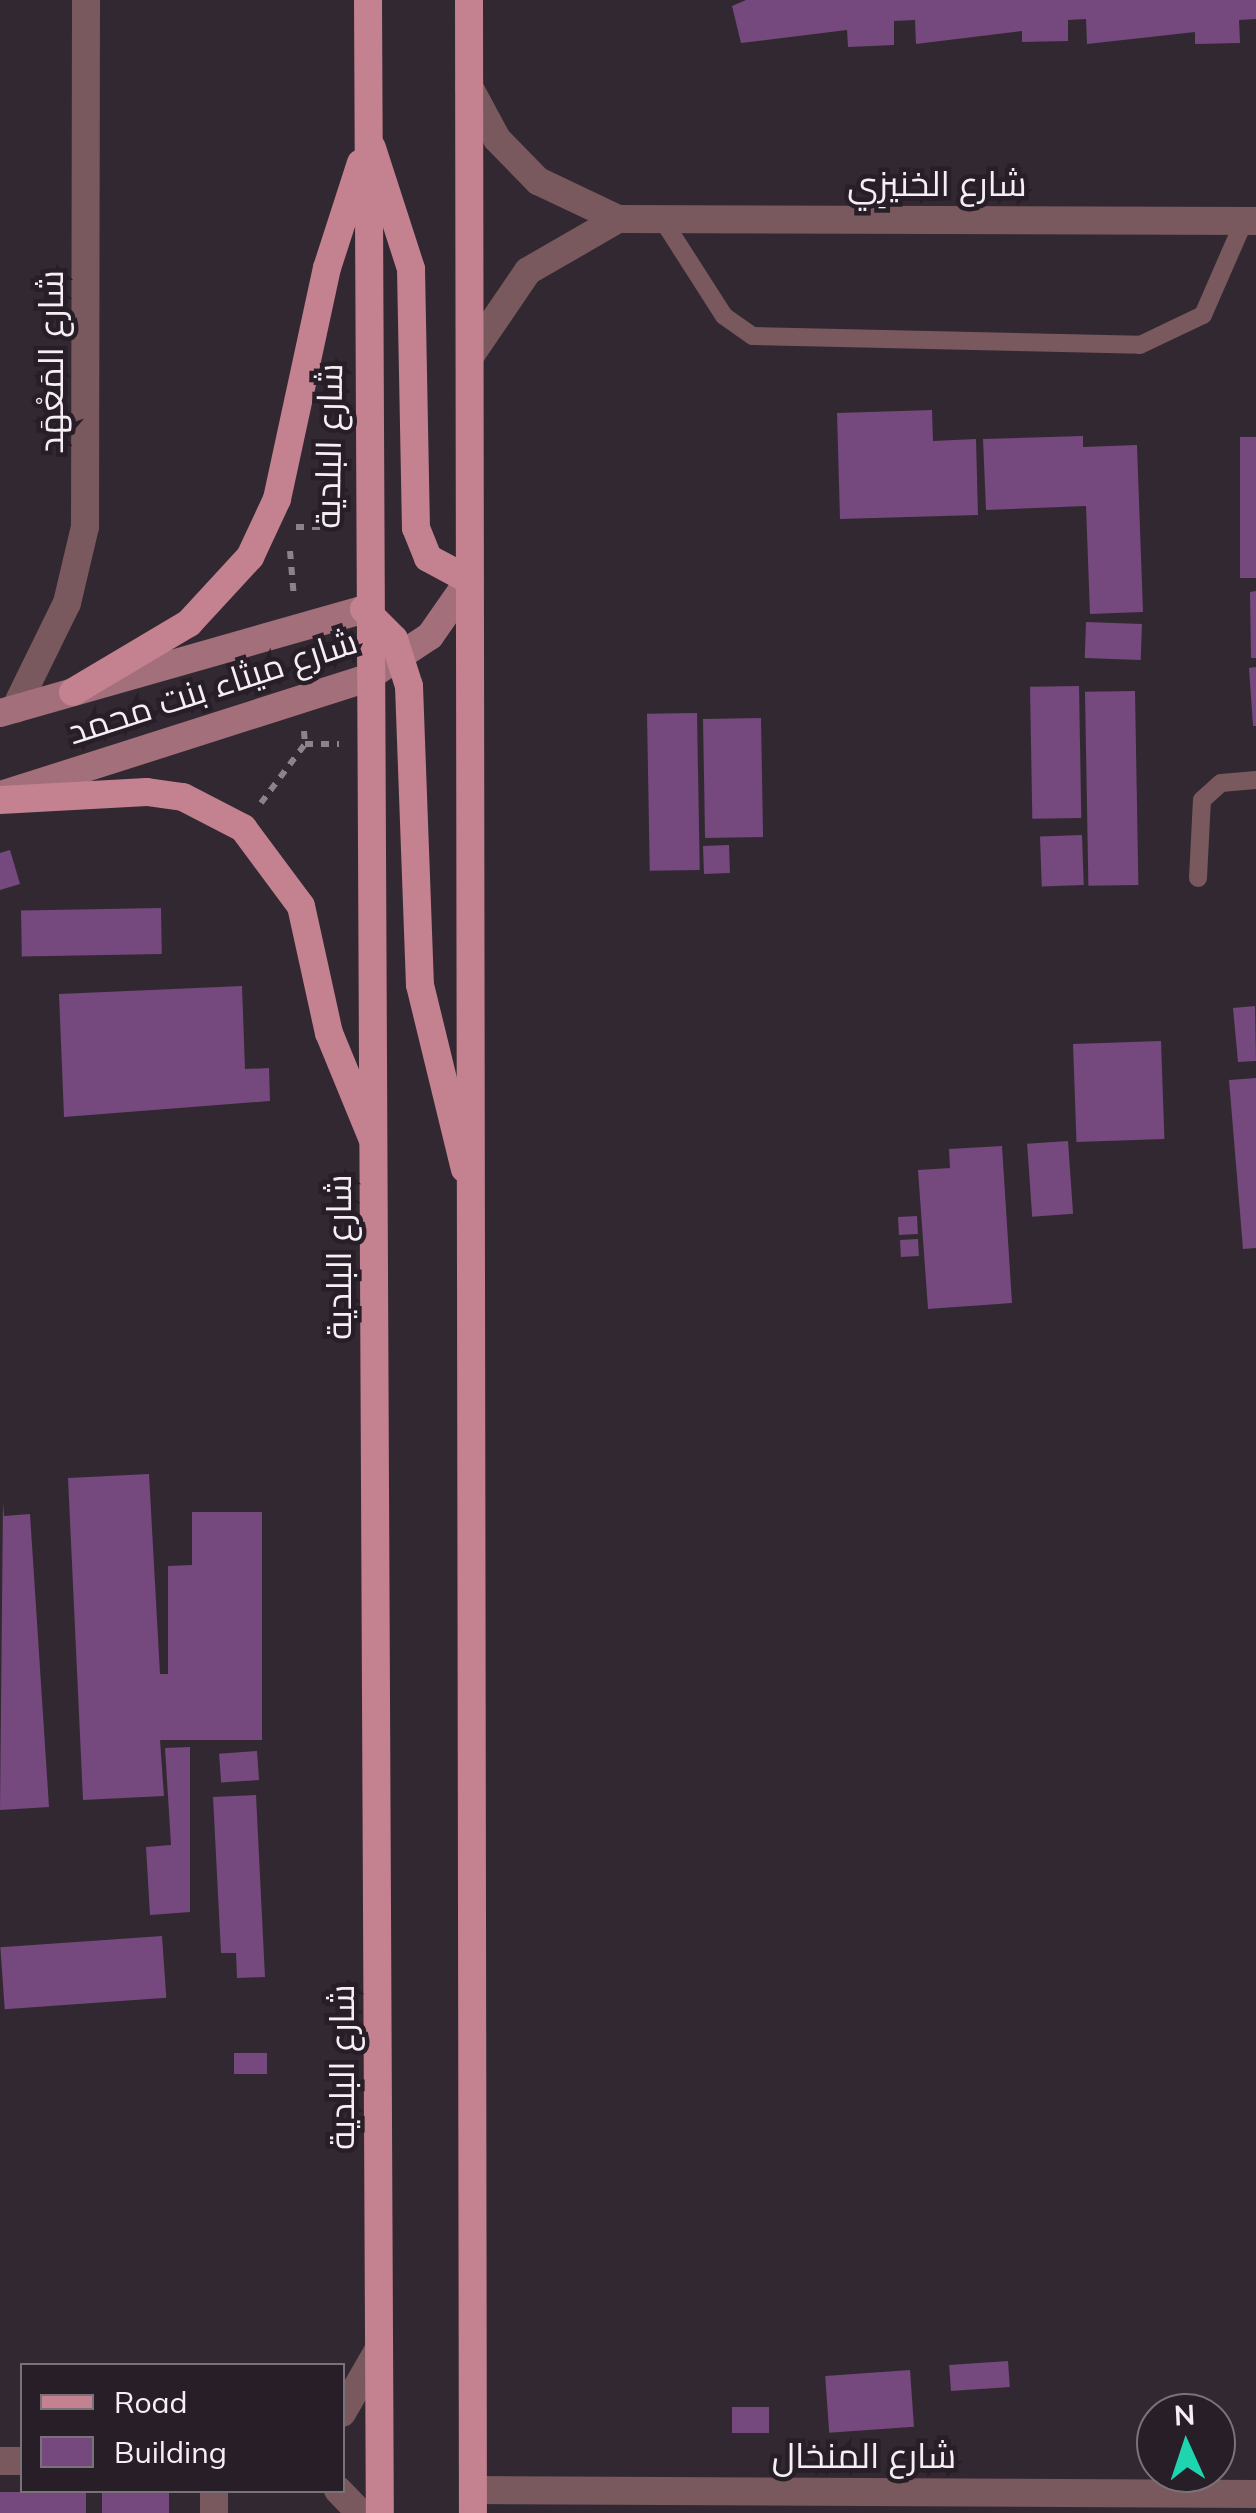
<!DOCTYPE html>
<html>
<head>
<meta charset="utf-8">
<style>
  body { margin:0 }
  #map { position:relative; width:1256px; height:2513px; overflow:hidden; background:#322831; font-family:Mulish,Cairo,sans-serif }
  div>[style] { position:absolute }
  .building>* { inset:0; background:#75487e; transform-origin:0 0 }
  .path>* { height:6px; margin-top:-3px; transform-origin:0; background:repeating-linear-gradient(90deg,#8b838a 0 8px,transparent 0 16px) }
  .service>* { height:18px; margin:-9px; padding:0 9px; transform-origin:9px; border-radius:9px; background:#79585e }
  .minor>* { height:28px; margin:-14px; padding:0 14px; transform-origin:14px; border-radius:14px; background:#79585e }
  .secondary>* { height:28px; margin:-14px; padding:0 14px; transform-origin:14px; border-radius:14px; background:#a36f7a }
  .primary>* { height:28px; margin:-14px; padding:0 14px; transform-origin:14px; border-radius:14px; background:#c4818f }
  span { translate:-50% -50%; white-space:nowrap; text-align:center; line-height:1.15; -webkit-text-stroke:9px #281e27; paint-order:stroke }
  .street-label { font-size:35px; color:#f5eff5 }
  .legend { position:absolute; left:20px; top:2363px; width:325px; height:130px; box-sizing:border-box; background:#281e27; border:2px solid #7a7279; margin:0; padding:12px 18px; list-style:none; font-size:30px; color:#f5eff5 }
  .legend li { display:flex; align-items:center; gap:20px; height:50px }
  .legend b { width:50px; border:2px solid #7a7279 }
  .north { position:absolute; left:1136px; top:2393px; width:100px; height:100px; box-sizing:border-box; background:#281e27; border:2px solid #7a7279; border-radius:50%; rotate:357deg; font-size:28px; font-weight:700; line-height:40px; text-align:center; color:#f5eff5 }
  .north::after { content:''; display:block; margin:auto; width:35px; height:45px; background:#1ed5b0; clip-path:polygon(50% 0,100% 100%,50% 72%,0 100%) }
</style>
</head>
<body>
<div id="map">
  <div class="building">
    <i style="clip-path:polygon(746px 0,1256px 0,1256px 19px,1239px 20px,1240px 43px,1195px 44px,1195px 32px,1087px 44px,1086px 19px,1068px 20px,1068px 41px,1022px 42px,1022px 31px,916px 44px,915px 20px,894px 21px,894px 45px,848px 47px,847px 30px,741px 43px,732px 6px)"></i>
    <i style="clip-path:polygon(932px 410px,933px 441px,976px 439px,978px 515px,840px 519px,837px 413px)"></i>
    <i style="clip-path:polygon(1083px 436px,1083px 447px,1137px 445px,1143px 612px,1090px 614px,1086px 506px,986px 510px,983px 439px)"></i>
    <i style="left:1240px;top:437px;width:16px;height:141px"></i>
    <i style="clip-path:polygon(1256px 591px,1256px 658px,1251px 658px,1250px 592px)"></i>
    <i style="left:1086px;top:622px;width:56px;height:36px;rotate:2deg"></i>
    <i style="clip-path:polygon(1256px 667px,1256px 726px,1253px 726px,1249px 668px)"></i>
    <i style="left:1079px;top:686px;width:132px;height:49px;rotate:89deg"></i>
    <i style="left:1135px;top:691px;width:194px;height:50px;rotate:89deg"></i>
    <i style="left:697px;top:713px;width:157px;height:50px;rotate:89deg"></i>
    <i style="left:761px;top:718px;width:119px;height:58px;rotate:89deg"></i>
    <i style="left:1082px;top:835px;width:50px;height:42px;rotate:88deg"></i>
    <i style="left:729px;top:845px;width:28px;height:26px;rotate:88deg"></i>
    <i style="clip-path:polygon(10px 850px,20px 884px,0 890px,0 853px)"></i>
    <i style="left:161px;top:908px;width:46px;height:140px;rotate:89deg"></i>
    <i style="clip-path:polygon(242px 986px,245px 1069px,269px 1068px,270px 1101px,64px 1117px,59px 994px)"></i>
    <i style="clip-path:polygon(1255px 1006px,1256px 1061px,1238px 1062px,1233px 1008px)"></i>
    <i style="left:1161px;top:1041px;width:98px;height:88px;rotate:88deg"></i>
    <i style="clip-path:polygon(1256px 1078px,1256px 1248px,1243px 1249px,1229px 1080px)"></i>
    <i style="left:1068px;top:1141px;width:73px;height:41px;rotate:86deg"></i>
    <i style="clip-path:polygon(1002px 1146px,1012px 1303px,928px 1309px,918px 1170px,950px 1168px,949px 1149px)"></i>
    <i style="left:917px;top:1216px;width:18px;height:19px;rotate:87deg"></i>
    <i style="left:918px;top:1239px;width:17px;height:18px;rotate:87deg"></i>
    <i style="clip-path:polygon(149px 1474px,160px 1674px,168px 1674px,168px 1566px,192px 1565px,192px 1512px,262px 1512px,262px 1740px,160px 1740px,164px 1796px,83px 1800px,68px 1478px)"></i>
    <i style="clip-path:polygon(3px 1502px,4px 1516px,30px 1514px,49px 1807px,0 1810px)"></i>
    <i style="clip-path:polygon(190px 1747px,190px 1912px,150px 1915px,146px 1847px,171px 1845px,165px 1748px)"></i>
    <i style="left:257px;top:1751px;width:29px;height:38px;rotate:86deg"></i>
    <i style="clip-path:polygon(256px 1795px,265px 1977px,237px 1978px,236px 1953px,221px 1953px,213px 1797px)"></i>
    <i style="left:162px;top:1936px;width:62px;height:162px;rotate:86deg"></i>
    <i style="left:234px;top:2053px;width:33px;height:21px"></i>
    <i style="left:1008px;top:2361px;width:26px;height:59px;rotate:86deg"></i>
    <i style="left:910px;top:2370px;width:57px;height:85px;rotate:86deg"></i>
    <i style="left:732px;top:2407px;width:37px;height:26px"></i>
    <i style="left:102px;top:2490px;width:67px;height:23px"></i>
    <i style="left:86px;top:2492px;width:21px;height:86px;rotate:90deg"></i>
  </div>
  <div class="path">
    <i style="left:296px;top:527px;width:43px"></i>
    <i style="left:290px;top:551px;width:48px;rotate:85.2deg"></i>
    <i style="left:304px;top:731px;width:13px;rotate:86deg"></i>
    <i style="left:305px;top:744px;width:34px"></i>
    <i style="left:261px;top:803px;width:74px;rotate:-53.3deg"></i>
  </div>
  <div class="service">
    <i style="left:662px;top:219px;width:115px;rotate:57.4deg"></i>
    <i style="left:724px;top:316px;width:35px;rotate:35deg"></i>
    <i style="left:753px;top:336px;width:387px;rotate:1.3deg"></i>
    <i style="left:1140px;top:345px;width:70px;rotate:-25.5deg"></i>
    <i style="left:1203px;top:315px;width:103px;rotate:-66.4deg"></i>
    <i style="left:1198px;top:878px;width:78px;rotate:-87.1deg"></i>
    <i style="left:1202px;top:800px;width:25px;rotate:-42deg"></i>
    <i style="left:1221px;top:783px;width:35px;rotate:-5deg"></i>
  </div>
  <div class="minor">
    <i style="left:469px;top:87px;width:59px;rotate:61.7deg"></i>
    <i style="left:497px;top:139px;width:59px;rotate:45.7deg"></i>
    <i style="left:538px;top:181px;width:89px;rotate:25.4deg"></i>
    <i style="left:618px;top:219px;width:638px;rotate:0.18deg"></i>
    <i style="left:470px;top:356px;width:103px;rotate:-55.7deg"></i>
    <i style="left:528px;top:271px;width:104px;rotate:-30deg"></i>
    <i style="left:15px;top:709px;width:118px;rotate:-63.9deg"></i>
    <i style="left:67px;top:603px;width:78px;rotate:-76.7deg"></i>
    <i style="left:85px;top:527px;width:527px;rotate:-89.89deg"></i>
    <i style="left:342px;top:2413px;width:74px;rotate:-60deg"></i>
    <i style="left:0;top:2461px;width:22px"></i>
    <i style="left:214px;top:2490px;width:23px;rotate:90deg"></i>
    <i style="left:338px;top:2490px;width:32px;rotate:46deg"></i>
    <i style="left:473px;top:2490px;width:783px;rotate:0.29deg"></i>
  </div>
  <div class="secondary">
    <i style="left:0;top:713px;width:379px;rotate:-15.9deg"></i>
    <i style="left:1px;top:795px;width:382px;rotate:-17.7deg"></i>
    <i style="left:365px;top:679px;width:78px;rotate:-33.5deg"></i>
    <i style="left:430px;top:636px;width:68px;rotate:-55.1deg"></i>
  </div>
  <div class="primary">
    <i style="left:368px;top:0;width:2513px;rotate:89.73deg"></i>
    <i style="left:469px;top:0;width:2513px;rotate:89.91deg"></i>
    <i style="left:372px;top:148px;width:127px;rotate:72.1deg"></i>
    <i style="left:411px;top:269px;width:259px;rotate:88.9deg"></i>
    <i style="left:416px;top:528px;width:32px;rotate:68deg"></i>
    <i style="left:428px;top:558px;width:47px;rotate:28.2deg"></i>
    <i style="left:364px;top:609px;width:42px;rotate:45deg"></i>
    <i style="left:394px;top:639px;width:49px;rotate:72.3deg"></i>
    <i style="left:409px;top:686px;width:299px;rotate:87.9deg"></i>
    <i style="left:420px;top:985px;width:189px;rotate:76.3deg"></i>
    <i style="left:73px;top:692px;width:135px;rotate:-30.7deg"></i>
    <i style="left:189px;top:623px;width:90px;rotate:-47.3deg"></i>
    <i style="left:250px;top:557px;width:64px;rotate:-65deg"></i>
    <i style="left:277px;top:499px;width:236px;rotate:-77.8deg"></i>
    <i style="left:327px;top:268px;width:110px;rotate:-72.1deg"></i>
    <i style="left:0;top:800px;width:147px;rotate:-3.1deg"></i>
    <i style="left:147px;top:792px;width:36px;rotate:8deg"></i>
    <i style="left:183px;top:797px;width:68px;rotate:27.3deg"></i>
    <i style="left:243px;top:828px;width:97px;rotate:53.4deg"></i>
    <i style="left:301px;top:906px;width:130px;rotate:77.6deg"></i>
    <i style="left:329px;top:1033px;width:113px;rotate:67.7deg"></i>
  </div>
  <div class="street-label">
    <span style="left:937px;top:183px">شارع الخنيزِي</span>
    <span style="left:50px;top:362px;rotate:-90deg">شارع المَعْهَد</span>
    <span style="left:328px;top:446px;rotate:-89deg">شارع البلدية</span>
    <span style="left:212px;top:686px;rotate:-18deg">شارع ميثاء بنت محمد</span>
    <span style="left:338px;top:1257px;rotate:-90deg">شارع البلدية</span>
    <span style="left:341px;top:2067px;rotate:-90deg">شارع البلدية</span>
    <span style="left:864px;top:2455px">شارع المنخال</span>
  </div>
  <ul class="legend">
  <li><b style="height:12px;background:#c4818f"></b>Road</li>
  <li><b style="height:28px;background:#75487e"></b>Building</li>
  </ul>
  <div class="north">N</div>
</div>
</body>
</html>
